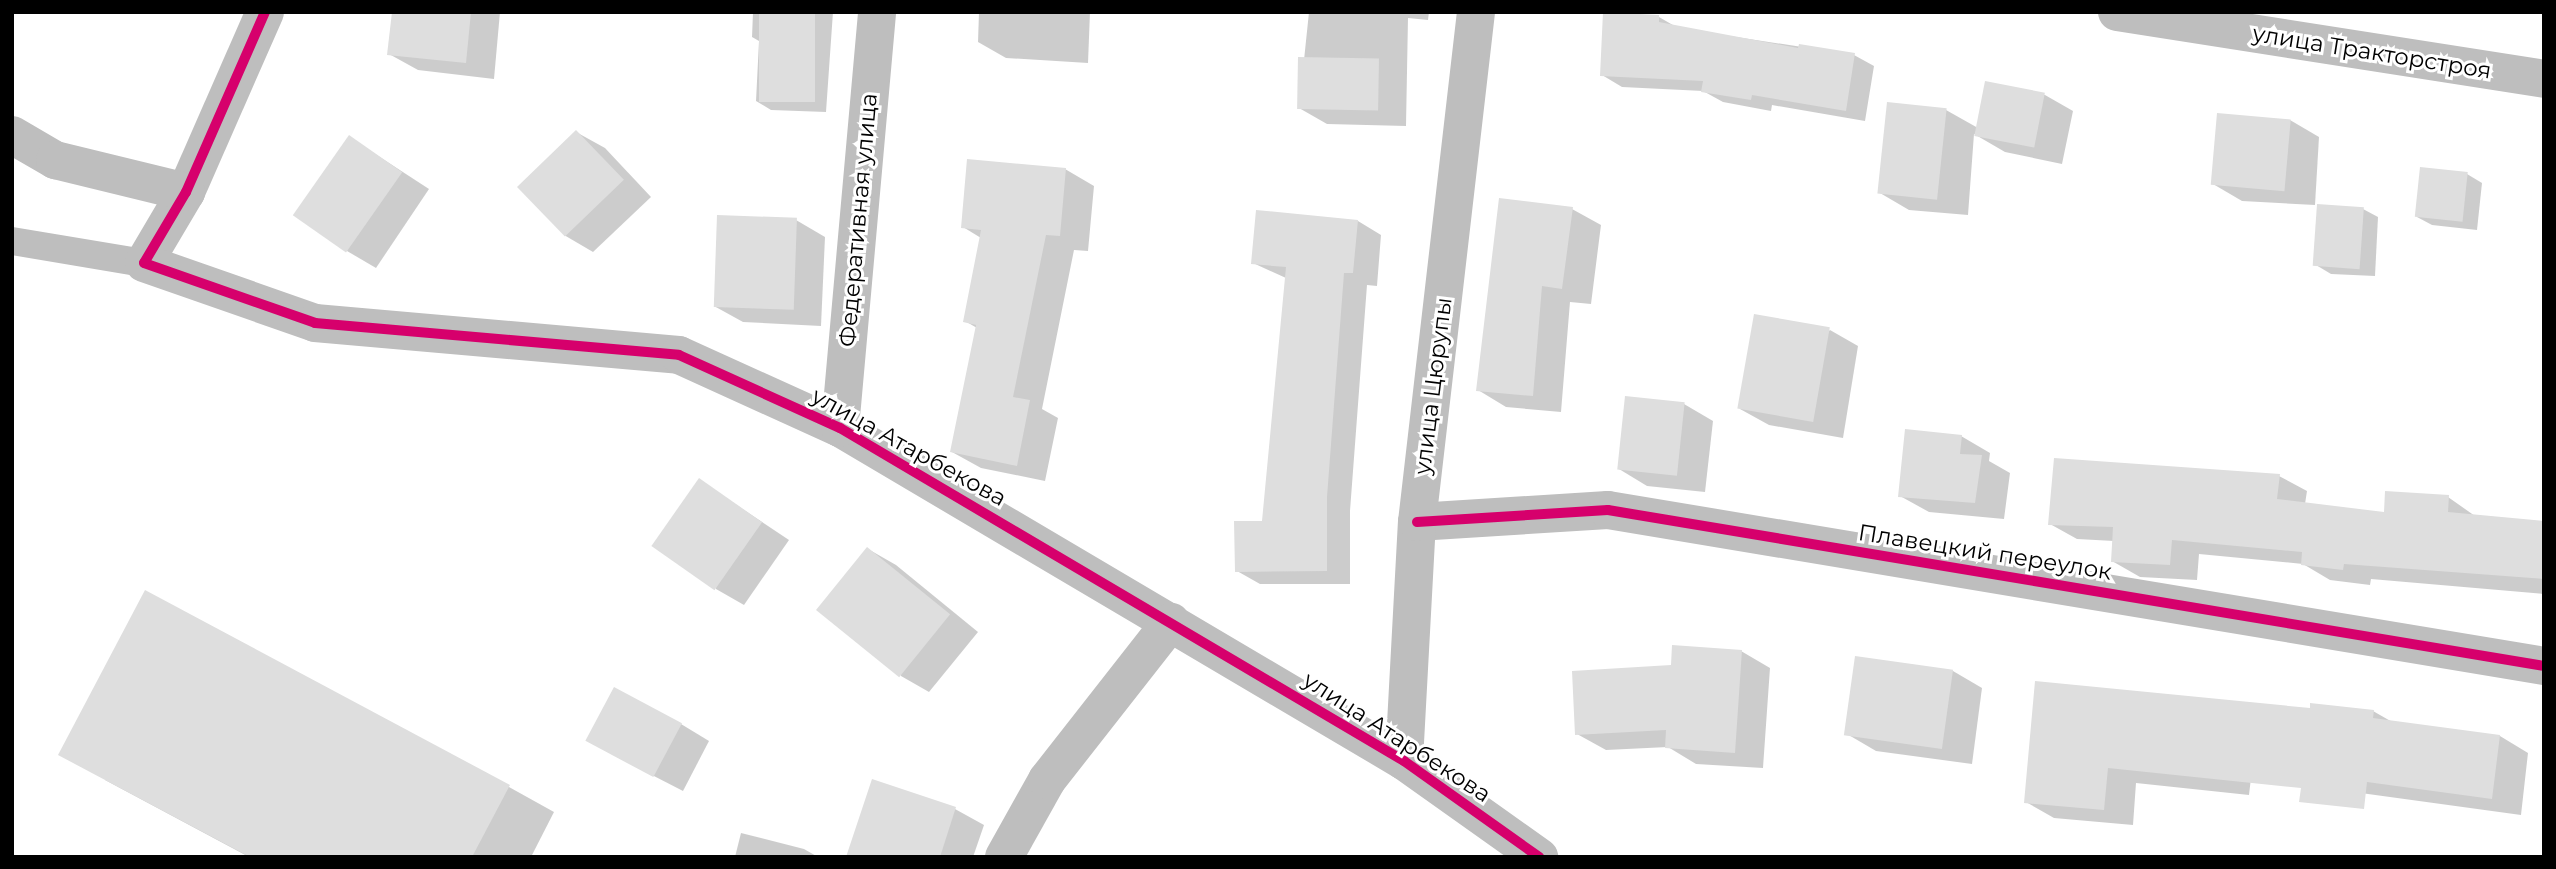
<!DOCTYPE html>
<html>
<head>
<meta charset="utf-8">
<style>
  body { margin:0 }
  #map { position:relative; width:2556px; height:869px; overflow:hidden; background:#fff; font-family:Montserrat,sans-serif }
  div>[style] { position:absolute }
  .shadow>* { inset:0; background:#0003 }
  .building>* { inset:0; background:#dedede; transform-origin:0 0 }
  .lane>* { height:28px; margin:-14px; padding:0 14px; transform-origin:14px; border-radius:14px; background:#bebebe }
  .street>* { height:38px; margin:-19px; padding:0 19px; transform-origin:19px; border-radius:19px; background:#bebebe }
  .cycleway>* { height:10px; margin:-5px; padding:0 5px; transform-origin:5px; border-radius:5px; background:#d6006c }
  span { translate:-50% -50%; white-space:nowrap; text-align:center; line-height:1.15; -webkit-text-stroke:6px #fff; paint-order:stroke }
  .street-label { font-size:23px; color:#000 }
  .frame { position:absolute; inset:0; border:14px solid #000; pointer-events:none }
</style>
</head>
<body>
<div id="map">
  <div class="shadow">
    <i style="clip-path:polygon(393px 12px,500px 12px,494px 79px,418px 70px,389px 54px)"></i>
    <i style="clip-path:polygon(753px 12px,833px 12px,826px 112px,771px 110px,756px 101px,759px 41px,752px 37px)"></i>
    <i style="clip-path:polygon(979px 12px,1090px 12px,1088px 63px,1006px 58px,978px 42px)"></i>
    <i style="clip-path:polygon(1309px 12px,1429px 12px,1428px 20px,1408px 18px,1406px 126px,1327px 124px,1299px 108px)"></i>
    <i style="clip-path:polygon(1659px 17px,1678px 28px,1854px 55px,1874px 66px,1865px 121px,1772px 105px,1771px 111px,1723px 102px,1703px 91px,1622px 87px,1602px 75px)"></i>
    <i style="clip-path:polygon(1987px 83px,2045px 95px,2073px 111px,2062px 164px,2005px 152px,1974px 134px,1968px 215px,1909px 210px,1880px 193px,1946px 110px,1978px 128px)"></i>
    <i style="clip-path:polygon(2290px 120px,2319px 137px,2315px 205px,2242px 201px,2213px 184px)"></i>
    <i style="clip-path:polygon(576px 132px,605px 148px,651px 197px,593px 252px,564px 235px)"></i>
    <i style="clip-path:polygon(349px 137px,429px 189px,376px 268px,347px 251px)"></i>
    <i style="clip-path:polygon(1065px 169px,1094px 186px,1088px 251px,1074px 250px,1042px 409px,1058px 418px,1045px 481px,981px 468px,952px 452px,977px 328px,965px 321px,981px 238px,963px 227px)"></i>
    <i style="clip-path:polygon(2467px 174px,2482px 183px,2477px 230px,2432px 225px,2417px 217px)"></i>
    <i style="clip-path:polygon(1572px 209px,1601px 225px,1591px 304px,1570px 302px,1561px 412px,1506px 407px,1478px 390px)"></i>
    <i style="clip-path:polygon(2363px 209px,2378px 217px,2375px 276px,2331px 274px,2316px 265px)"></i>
    <i style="clip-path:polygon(796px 220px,825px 237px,821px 326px,743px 322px,714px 306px)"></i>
    <i style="clip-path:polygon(1358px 221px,1381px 235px,1377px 286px,1367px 285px,1350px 511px,1350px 584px,1260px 584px,1237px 571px,1263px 522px,1286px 278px,1253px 263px)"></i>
    <i style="clip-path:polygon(1830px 330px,1858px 346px,1843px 438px,1769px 425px,1740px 409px)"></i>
    <i style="clip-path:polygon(1684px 404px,1713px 421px,1705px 492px,1647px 486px,1619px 469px)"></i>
    <i style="clip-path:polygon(1961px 436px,1990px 453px,1989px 461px,2010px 473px,2004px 519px,1929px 512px,1900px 496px)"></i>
    <i style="clip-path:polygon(2279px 476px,2307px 491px,2305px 504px,2385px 514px,2448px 497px,2475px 516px,2544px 523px,2544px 594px,2371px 579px,2370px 585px,2330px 580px,2303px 564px,2199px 554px,2197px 580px,2140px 577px,2112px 561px,2114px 541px,2077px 539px,2050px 524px)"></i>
    <i style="clip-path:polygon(699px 480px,789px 540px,744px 605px,716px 589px)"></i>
    <i style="clip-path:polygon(868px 549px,896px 565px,978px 632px,929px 692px,901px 676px)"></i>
    <i style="clip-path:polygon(1741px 651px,1770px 668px,1763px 768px,1696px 764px,1668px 747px,1606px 750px,1577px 734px,1672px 667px)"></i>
    <i style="clip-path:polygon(1857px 658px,1953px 671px,1982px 688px,1972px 764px,1876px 751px,1847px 734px)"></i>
    <i style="clip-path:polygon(2036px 682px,2311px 710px,2373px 711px,2394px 723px,2500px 736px,2528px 753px,2521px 815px,2251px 778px,2249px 795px,2136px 783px,2133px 825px,2054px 818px,2026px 802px)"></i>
    <i style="clip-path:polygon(681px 724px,709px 741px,683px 791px,617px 757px)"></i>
    <i style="clip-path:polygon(105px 780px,509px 787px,554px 812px,531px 857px,249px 857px)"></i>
    <i style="clip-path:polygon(955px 809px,984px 825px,973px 857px,848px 857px)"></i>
    <i style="clip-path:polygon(741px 833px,804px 849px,818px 857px,735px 857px)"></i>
  </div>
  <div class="building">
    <i style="clip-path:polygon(392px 12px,471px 12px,466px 63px,387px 55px)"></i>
    <i style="left:759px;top:12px;width:56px;height:90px"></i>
    <i style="clip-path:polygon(1603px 12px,1659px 15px,1659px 22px,1798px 48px,1799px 44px,1855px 53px,1846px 111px,1752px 95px,1751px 100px,1701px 92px,1703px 81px,1600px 76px)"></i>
    <i style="left:1298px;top:57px;width:81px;height:52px;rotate:1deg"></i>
    <i style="left:1985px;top:81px;width:61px;height:56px;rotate:11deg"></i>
    <i style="left:1887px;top:102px;width:60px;height:92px;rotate:6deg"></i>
    <i style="left:2217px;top:113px;width:74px;height:72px;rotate:5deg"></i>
    <i style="left:576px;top:130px;width:69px;height:82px;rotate:46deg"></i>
    <i style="left:349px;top:135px;width:65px;height:98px;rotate:35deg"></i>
    <i style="clip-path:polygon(967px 159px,1066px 168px,1060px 236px,1046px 235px,1013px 397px,1030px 400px,1017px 466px,950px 452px,976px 325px,963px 322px,981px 230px,961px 228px)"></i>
    <i style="left:2420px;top:167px;width:48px;height:50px;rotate:6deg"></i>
    <i style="clip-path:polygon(1499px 198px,1573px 207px,1562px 289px,1542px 286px,1533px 396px,1476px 391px)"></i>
    <i style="left:2317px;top:204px;width:47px;height:62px;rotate:4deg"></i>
    <i style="clip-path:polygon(1256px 210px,1358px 220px,1353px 273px,1344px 273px,1327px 497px,1327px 571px,1235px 572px,1234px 521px,1262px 521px,1286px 267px,1251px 264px)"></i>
    <i style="left:717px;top:215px;width:80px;height:92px;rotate:2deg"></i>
    <i style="left:1754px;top:314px;width:77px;height:96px;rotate:10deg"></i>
    <i style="left:1625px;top:396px;width:60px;height:74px;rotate:6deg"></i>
    <i style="clip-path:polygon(1905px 429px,1962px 435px,1960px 454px,1982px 455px,1975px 503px,1898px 497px)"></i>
    <i style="clip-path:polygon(2054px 458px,2280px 474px,2277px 499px,2384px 512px,2385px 491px,2449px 495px,2448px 512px,2544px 521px,2544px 579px,2344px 564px,2343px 570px,2301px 565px,2302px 552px,2172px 540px,2170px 565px,2111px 562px,2113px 527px,2048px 525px)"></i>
    <i style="left:699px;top:478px;width:77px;height:83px;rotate:35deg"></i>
    <i style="left:867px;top:547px;width:107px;height:81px;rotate:39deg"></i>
    <i style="clip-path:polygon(145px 590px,510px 785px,472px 857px,250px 857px,58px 755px)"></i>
    <i style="clip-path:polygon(1672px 645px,1742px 650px,1735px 753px,1665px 748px,1666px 730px,1575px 735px,1572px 671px,1671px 665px)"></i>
    <i style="left:1855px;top:656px;width:99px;height:80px;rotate:8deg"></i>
    <i style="clip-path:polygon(2035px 681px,2310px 708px,2310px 703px,2374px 710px,2373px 718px,2500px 735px,2492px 799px,2367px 782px,2364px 809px,2299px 802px,2301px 788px,2108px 768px,2104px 810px,2024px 803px)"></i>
    <i style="left:614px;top:687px;width:77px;height:61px;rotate:28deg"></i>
    <i style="clip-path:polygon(872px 779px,956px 807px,940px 857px,846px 857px)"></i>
  </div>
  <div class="lane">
    <i style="left:12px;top:241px;width:134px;rotate:9.5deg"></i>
  </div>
  <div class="street">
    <i style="left:265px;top:12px;width:197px;rotate:113.7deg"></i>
    <i style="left:186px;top:192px;width:82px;rotate:120.6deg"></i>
    <i style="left:144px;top:263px;width:181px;rotate:19.3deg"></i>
    <i style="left:315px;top:323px;width:365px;rotate:5deg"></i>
    <i style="left:679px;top:355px;width:177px;rotate:24.4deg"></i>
    <i style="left:840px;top:428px;width:655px;rotate:30.56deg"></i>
    <i style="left:1404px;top:761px;width:166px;rotate:35.4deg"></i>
    <i style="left:2117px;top:12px;width:432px;rotate:8.9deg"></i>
    <i style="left:12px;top:135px;width:50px;rotate:30.2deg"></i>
    <i style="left:55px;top:160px;width:135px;rotate:13.7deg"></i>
    <i style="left:840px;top:428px;width:418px;rotate:-84.9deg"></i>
    <i style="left:1417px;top:522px;width:191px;rotate:-3.6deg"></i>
    <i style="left:1608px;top:510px;width:949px;rotate:9.46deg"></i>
    <i style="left:1404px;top:761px;width:239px;rotate:-86.9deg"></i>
    <i style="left:1417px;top:522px;width:513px;rotate:-83.4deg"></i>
    <i style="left:1004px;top:857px;width:88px;rotate:-60.8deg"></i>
    <i style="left:1047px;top:780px;width:201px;rotate:-51.9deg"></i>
  </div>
  <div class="cycleway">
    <i style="left:265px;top:12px;width:197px;rotate:113.7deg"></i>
    <i style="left:186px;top:192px;width:82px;rotate:120.6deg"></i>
    <i style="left:144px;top:263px;width:181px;rotate:19.3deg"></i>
    <i style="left:315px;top:323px;width:365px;rotate:5deg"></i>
    <i style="left:679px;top:355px;width:177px;rotate:24.4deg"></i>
    <i style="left:840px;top:428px;width:655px;rotate:30.56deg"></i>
    <i style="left:1404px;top:761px;width:166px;rotate:35.4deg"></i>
    <i style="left:1417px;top:522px;width:191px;rotate:-3.6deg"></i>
    <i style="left:1608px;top:510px;width:949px;rotate:9.46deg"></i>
  </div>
  <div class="street-label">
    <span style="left:2372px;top:52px;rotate:9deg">улица Тракторстроя</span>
    <span style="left:858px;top:220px;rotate:-85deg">Федеративная улица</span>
    <span style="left:1433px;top:386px;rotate:-83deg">улица Цюрупы</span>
    <span style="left:909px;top:447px;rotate:29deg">улица Атарбекова</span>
    <span style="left:1985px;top:552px;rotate:9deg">Плавецкий переулок</span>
    <span style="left:1397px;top:737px;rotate:33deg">улица Атарбекова</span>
  </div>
  <div class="frame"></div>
</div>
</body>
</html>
